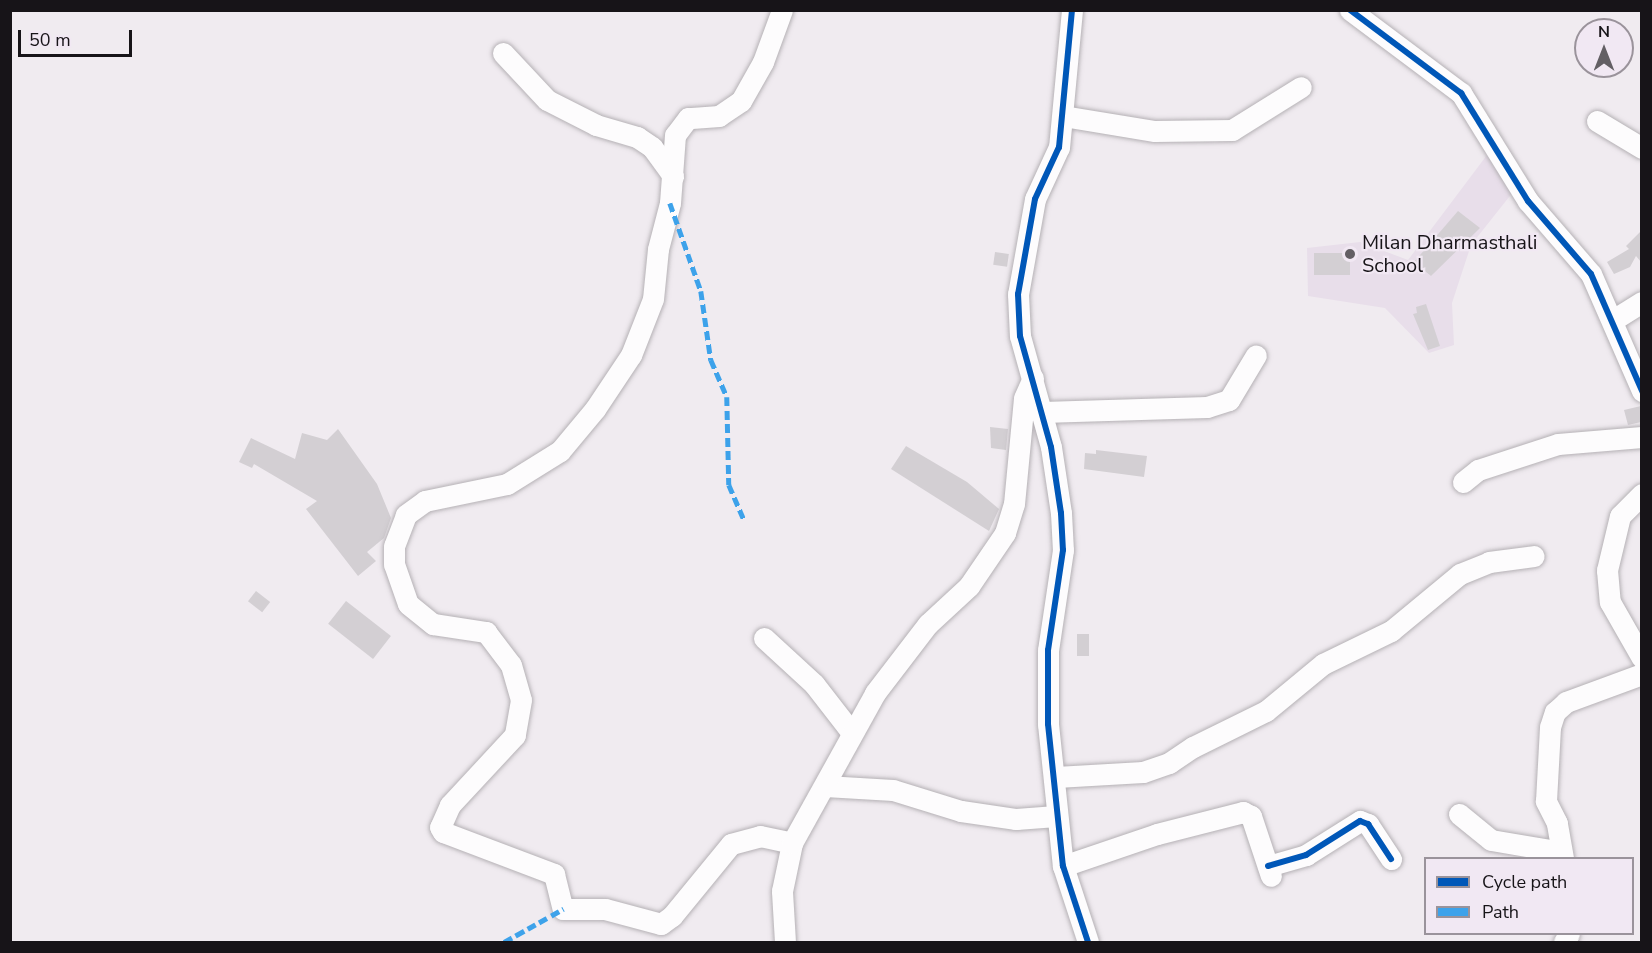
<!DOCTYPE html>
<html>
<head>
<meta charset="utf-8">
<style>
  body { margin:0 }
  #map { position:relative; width:1652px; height:953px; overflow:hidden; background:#f0ebf0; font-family:"Nunito Sans",sans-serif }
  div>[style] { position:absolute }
  .built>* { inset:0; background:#e8deea }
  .building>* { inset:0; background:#d3cfd3; transform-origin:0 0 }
  .roads { filter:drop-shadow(0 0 2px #b5b1b5) drop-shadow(0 0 2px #b5b1b5) }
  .minor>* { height:21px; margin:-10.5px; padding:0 10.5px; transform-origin:10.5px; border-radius:10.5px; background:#fdfcfd }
  .quiet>* { height:4.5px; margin-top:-2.25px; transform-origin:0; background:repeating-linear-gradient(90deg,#3da2ea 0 9px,transparent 0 13.5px) }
  .cycleway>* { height:6px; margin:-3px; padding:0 3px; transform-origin:3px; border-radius:3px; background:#0057b8 }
  .dots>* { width:16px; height:16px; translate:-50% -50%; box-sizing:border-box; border:3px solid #f1e8f3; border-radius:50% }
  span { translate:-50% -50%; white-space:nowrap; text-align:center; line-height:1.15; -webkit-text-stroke:4.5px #f1e8f3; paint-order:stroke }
  .poi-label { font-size:20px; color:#171418 }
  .left { translate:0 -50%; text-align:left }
  .frame { position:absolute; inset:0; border:12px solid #171418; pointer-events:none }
  .legend { position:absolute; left:1424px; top:857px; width:210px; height:78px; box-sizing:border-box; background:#f1e8f3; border:2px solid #9a939b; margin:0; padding:8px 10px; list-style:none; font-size:18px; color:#171418 }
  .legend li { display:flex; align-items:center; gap:12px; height:30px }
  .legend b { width:30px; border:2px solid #9a939b }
  .north { position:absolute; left:1574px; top:18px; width:60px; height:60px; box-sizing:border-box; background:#f1e8f3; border:2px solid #9a939b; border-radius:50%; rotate:0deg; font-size:16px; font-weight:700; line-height:24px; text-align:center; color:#171418 }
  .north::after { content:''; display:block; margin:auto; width:21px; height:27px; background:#635f64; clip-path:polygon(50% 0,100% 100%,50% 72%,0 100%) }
  .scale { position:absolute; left:18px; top:30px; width:114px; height:27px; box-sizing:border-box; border:3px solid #171418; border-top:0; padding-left:8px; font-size:18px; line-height:21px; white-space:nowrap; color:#171418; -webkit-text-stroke:4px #f1e8f3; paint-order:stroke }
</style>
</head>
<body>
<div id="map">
  <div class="built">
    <i style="clip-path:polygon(1487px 155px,1513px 192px,1471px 245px,1452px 303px,1454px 345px,1429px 353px,1385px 308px,1308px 296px,1307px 248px,1360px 242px,1408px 260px)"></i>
  </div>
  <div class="building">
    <i style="clip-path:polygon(1458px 211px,1480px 228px,1431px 276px,1414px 262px)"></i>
    <i style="clip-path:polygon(1641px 231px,1641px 262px,1636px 256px,1630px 267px,1614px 274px,1607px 262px,1629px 249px,1626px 246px)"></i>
    <i style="left:995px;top:252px;width:14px;height:13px;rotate:8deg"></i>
    <i style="left:1350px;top:253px;width:22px;height:36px;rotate:90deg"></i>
    <i style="clip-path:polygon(1426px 304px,1440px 346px,1428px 350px,1413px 314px,1417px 313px,1416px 307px)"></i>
    <i style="clip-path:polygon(1641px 406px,1641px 422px,1628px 425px,1624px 410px)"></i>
    <i style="clip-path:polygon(990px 427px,1008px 429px,1006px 450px,991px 448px)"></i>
    <i style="clip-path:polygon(338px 429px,377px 484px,391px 518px,384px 538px,367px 552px,376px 561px,358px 576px,306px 509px,317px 501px,254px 464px,252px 468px,239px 462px,251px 438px,295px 459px,302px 433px,327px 440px)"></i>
    <i style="clip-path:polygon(906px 446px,967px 482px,999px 509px,989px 531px,891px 469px)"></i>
    <i style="clip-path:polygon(1096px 450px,1147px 456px,1144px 477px,1084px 469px,1085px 453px,1096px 454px)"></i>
    <i style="left:256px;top:591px;width:18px;height:13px;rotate:38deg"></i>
    <i style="left:346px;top:601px;width:57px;height:29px;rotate:38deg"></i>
    <i style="left:1077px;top:634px;width:12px;height:22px"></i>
  </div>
  <div class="roads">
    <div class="minor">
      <i style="left:782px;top:10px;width:55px;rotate:110.1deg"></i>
      <i style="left:763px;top:62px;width:45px;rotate:119.4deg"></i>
      <i style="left:741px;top:101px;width:27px;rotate:146deg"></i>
      <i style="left:719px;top:116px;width:31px;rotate:176deg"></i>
      <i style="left:688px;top:118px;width:21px;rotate:127deg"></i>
      <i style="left:675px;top:135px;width:68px;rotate:94.2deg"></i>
      <i style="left:670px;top:203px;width:48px;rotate:104.6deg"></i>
      <i style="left:658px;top:249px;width:50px;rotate:95.7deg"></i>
      <i style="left:653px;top:299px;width:60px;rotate:111.4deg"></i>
      <i style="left:631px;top:355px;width:65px;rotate:123.7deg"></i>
      <i style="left:595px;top:409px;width:55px;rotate:129.8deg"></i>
      <i style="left:560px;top:451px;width:62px;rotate:148.1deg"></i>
      <i style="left:507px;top:484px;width:84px;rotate:168.3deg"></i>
      <i style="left:425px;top:501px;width:24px;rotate:144deg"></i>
      <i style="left:406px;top:515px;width:33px;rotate:111deg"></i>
      <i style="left:394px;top:546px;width:18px;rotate:90deg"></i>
      <i style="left:394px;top:564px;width:42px;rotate:70.7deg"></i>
      <i style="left:408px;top:604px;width:32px;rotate:39deg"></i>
      <i style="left:433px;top:624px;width:54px;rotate:8.6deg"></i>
      <i style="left:486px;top:632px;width:41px;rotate:52.9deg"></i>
      <i style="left:511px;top:665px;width:36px;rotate:74deg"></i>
      <i style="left:521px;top:700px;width:36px;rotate:100deg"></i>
      <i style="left:515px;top:735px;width:96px;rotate:132.9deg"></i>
      <i style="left:450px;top:805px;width:24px;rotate:114deg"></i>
      <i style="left:440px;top:827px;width:6px;rotate:59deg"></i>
      <i style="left:443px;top:832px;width:119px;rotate:20.7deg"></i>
      <i style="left:554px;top:874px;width:36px;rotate:76deg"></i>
      <i style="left:563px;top:909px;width:42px"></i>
      <i style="left:605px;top:909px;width:58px;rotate:15deg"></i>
      <i style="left:661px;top:924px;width:14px;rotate:-36deg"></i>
      <i style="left:672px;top:916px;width:93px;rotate:-50.7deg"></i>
      <i style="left:731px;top:844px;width:30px;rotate:-15deg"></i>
      <i style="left:760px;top:836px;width:33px;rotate:12deg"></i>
      <i style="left:1072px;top:10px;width:138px;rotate:95.4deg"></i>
      <i style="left:1059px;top:147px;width:57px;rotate:114.8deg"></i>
      <i style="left:1035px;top:199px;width:97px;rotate:100.1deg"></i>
      <i style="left:1018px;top:294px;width:42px;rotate:87.3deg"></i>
      <i style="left:1020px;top:336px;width:115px;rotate:74.4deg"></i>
      <i style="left:1051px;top:447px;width:67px;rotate:81.4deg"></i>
      <i style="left:1061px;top:513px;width:37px;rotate:87deg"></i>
      <i style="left:1063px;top:550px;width:101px;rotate:98.5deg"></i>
      <i style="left:1048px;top:650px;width:74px;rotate:90deg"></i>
      <i style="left:1048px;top:724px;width:143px;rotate:84deg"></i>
      <i style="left:1063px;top:866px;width:80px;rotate:71.8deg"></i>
      <i style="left:1350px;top:10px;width:139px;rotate:36.8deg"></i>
      <i style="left:1461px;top:93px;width:127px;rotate:58.2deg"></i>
      <i style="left:1528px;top:201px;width:96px;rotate:49.2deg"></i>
      <i style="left:1591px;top:274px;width:128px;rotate:66.4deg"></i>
      <i style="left:503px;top:53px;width:64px;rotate:46.9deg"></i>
      <i style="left:547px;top:100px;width:55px;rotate:27deg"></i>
      <i style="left:596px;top:125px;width:43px;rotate:16.3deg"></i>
      <i style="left:637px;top:137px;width:18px;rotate:34deg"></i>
      <i style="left:652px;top:147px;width:36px;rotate:54deg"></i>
      <i style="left:1063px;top:116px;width:93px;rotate:9.3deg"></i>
      <i style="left:1155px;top:131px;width:77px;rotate:-0.7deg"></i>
      <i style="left:1232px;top:130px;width:81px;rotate:-31.9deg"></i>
      <i style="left:1597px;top:121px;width:52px;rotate:31deg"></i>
      <i style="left:1613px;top:320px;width:34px;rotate:-32deg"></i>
      <i style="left:1042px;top:412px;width:165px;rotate:-1.7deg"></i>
      <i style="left:1207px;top:407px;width:23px;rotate:-18deg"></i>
      <i style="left:1229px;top:400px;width:52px;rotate:-59deg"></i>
      <i style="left:1463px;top:482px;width:19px;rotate:-39deg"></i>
      <i style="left:1478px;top:470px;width:84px;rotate:-18deg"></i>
      <i style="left:1558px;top:444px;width:84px;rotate:-4.8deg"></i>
      <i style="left:1642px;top:494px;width:31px;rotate:135deg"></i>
      <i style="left:1620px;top:516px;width:56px;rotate:103.5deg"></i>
      <i style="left:1607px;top:570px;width:32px;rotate:85deg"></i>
      <i style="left:1610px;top:602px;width:64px;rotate:60.3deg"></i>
      <i style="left:764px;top:638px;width:68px;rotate:42.6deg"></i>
      <i style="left:814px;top:684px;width:62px;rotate:52.2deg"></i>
      <i style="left:1056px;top:777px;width:87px;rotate:-3.3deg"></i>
      <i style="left:1143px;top:772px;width:28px;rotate:-19deg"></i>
      <i style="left:1169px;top:763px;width:29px;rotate:-34deg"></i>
      <i style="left:1193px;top:747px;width:81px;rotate:-26.3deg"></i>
      <i style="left:1266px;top:711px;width:74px;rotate:-39.5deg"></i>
      <i style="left:1323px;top:664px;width:76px;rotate:-25.9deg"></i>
      <i style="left:1391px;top:631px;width:89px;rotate:-39.6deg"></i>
      <i style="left:1460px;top:574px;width:31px;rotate:-22deg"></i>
      <i style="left:1489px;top:562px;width:45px;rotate:-7.6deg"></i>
      <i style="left:825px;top:786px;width:68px;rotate:3.4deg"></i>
      <i style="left:893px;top:790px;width:71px;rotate:17.2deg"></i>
      <i style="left:961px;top:811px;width:56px;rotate:8.3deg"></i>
      <i style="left:1016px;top:819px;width:40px;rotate:-4.3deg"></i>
      <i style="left:1459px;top:814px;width:41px;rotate:39.1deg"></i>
      <i style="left:1491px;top:840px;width:71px;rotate:9.7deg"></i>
      <i style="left:1563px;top:858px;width:36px;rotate:-100deg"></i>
      <i style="left:1557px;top:823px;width:25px;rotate:-117deg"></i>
      <i style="left:1546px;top:801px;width:74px;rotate:-86.9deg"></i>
      <i style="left:1550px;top:727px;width:16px;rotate:-72deg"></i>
      <i style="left:1555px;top:712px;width:15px;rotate:-42deg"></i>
      <i style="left:1566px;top:702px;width:81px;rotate:-20.2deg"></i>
      <i style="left:1063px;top:866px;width:99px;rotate:-18.8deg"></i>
      <i style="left:1157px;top:834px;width:89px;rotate:-14.3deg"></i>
      <i style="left:1243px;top:812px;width:9px;rotate:27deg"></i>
      <i style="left:1251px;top:816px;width:63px;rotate:71.6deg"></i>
      <i style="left:1268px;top:866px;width:40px;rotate:-16deg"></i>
      <i style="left:1306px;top:855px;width:64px;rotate:-32.2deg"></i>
      <i style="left:1360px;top:821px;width:9px;rotate:21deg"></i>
      <i style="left:1368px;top:824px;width:42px;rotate:56.7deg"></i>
      <i style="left:785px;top:942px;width:51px;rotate:-93.4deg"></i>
      <i style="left:782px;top:891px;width:49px;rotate:-78.2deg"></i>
      <i style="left:792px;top:843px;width:171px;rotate:-61deg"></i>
      <i style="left:875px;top:693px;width:87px;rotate:-52.5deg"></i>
      <i style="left:928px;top:624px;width:56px;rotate:-42.8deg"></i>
      <i style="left:969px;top:586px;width:64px;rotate:-55.8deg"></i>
      <i style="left:1005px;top:533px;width:30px;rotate:-73deg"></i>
      <i style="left:1014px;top:504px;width:106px;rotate:-84.6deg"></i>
      <i style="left:1024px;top:398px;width:22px;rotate:-66deg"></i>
      <i style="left:1564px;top:942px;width:9px;rotate:-58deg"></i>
    </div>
  </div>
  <div class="quiet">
    <i style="left:670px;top:203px;width:93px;rotate:70.6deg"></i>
    <i style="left:701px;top:291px;width:70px;rotate:81.8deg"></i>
    <i style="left:711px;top:360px;width:40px;rotate:66.6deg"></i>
    <i style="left:727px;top:397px;width:88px;rotate:88.7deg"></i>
    <i style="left:729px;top:485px;width:40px;rotate:66.6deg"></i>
    <i style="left:504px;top:942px;width:68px;rotate:-29.2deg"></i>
  </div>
  <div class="cycleway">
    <i style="left:1072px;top:10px;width:138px;rotate:95.4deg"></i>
    <i style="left:1059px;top:147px;width:57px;rotate:114.8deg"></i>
    <i style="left:1035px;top:199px;width:97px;rotate:100.1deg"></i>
    <i style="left:1018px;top:294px;width:42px;rotate:87.3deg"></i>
    <i style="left:1020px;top:336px;width:115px;rotate:74.4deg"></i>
    <i style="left:1051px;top:447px;width:67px;rotate:81.4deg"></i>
    <i style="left:1061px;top:513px;width:37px;rotate:87deg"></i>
    <i style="left:1063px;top:550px;width:101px;rotate:98.5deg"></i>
    <i style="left:1048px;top:650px;width:74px;rotate:90deg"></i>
    <i style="left:1048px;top:724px;width:143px;rotate:84deg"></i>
    <i style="left:1063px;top:866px;width:80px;rotate:71.8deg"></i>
    <i style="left:1350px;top:10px;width:139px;rotate:36.8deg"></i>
    <i style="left:1461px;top:93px;width:127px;rotate:58.2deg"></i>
    <i style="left:1528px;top:201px;width:96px;rotate:49.2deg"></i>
    <i style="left:1591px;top:274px;width:128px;rotate:66.4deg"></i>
    <i style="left:1268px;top:866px;width:40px;rotate:-16deg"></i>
    <i style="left:1306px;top:855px;width:64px;rotate:-32.2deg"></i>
    <i style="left:1360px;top:821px;width:9px;rotate:21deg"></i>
    <i style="left:1368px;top:824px;width:42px;rotate:56.7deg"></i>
  </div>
  <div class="dots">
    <i style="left:1350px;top:254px;background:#635f64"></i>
  </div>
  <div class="poi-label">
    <span class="left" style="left:1362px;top:254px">Milan Dharmasthali<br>School</span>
  </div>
  <div class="frame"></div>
  <ul class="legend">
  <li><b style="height:8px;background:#0057b8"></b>Cycle path</li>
  <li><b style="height:8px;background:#3da2ea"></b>Path</li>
  </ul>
  <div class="north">N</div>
  <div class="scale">50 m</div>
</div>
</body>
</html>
